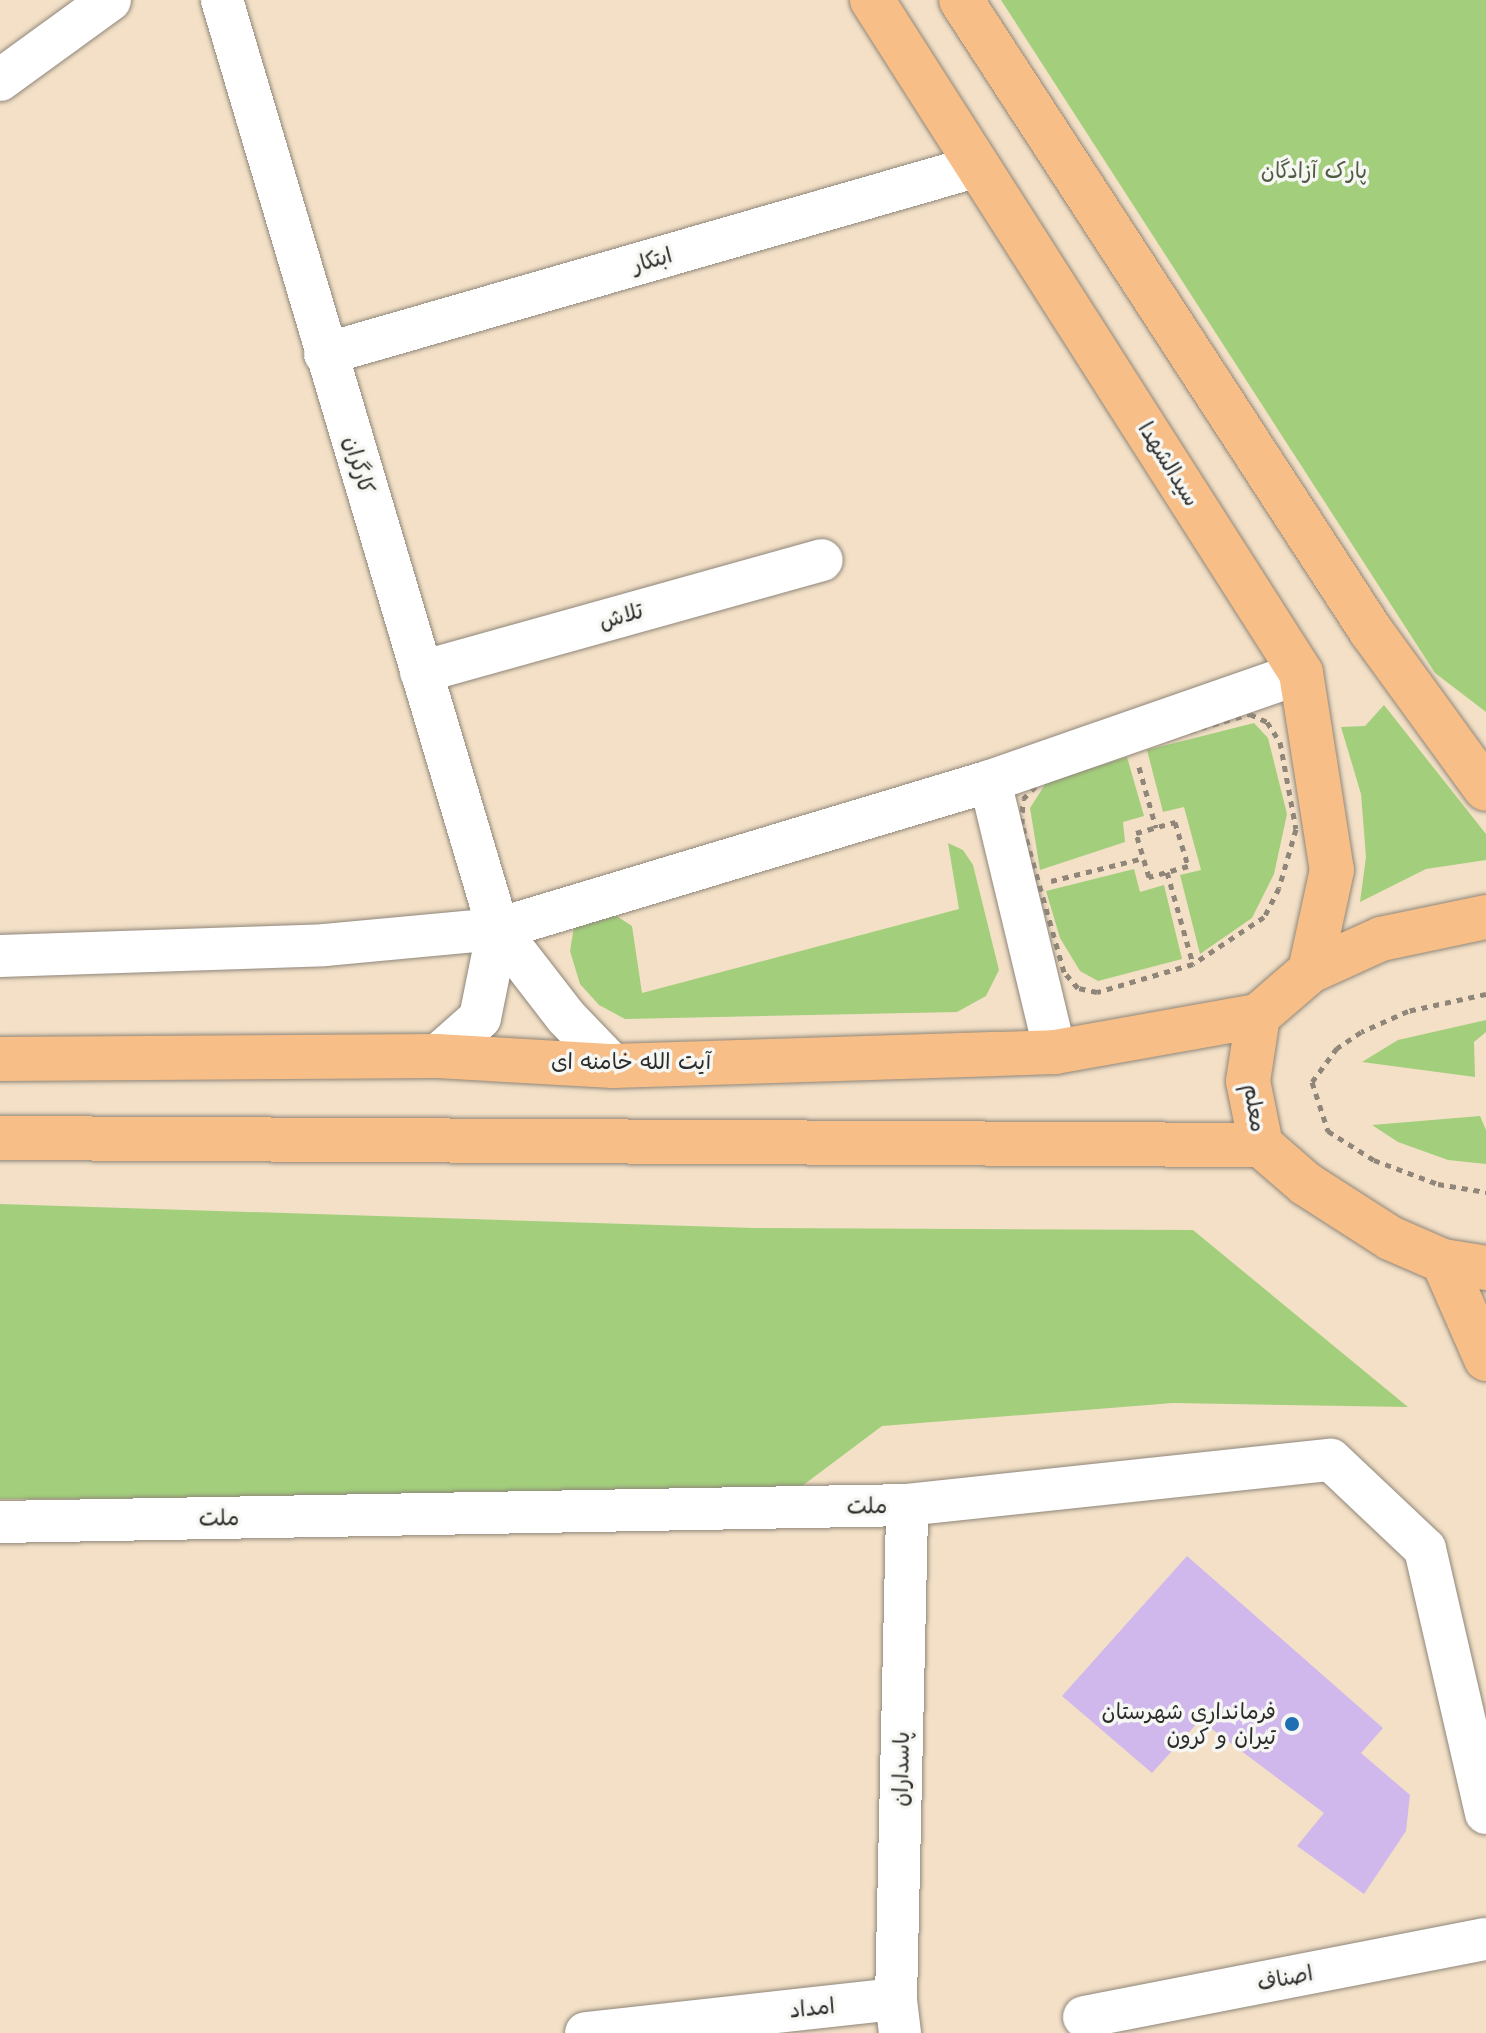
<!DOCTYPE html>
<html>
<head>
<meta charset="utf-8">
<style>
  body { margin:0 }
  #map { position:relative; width:1486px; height:2033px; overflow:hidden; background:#f3e0c7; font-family:"Shantell Sans","Playpen Sans Arabic",sans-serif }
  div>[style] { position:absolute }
  .green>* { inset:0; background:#a3cf7c }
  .building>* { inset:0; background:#d0b8ec }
  .path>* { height:5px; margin-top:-2.5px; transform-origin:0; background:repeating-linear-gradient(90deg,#8f8679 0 6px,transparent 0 12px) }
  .roads { filter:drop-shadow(0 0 2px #8f8679) drop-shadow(0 0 2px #8f8679) }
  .minor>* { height:42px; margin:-21px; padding:0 21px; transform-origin:21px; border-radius:21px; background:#fff }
  .major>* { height:44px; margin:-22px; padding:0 22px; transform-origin:22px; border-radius:22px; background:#f7be87 }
  .dots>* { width:22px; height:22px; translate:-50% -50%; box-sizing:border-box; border:4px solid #f6f6f2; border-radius:50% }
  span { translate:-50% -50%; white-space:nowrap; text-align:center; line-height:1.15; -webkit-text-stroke:7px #f6f6f2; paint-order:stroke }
  .park-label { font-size:22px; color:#4f5c43 }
  .street-label { font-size:22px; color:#2b2b2b }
  .poi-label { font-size:22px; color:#2b2b2b }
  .right { translate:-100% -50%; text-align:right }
</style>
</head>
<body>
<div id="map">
  <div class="green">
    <i style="clip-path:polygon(1001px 0,1486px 0,1486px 712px,1435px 673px)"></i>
    <i style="clip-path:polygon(1384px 705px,1486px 834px,1486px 860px,1426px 869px,1360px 902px,1366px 857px,1361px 794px,1341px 727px,1365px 726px)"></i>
    <i style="clip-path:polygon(1254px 723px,1268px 738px,1287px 814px,1274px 874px,1252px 918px,1200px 954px,1180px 875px,1201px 870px,1184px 807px,1163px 812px,1147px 750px)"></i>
    <i style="clip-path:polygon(1127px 757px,1144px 816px,1123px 822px,1125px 842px,1040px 870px,1030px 808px,1046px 783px)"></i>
    <i style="clip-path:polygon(948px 843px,963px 850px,973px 865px,999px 970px,986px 996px,957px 1012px,625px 1019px,599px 1005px,580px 984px,570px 951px,574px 927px,615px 915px,632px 926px,642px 993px,959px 909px)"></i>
    <i style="clip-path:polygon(1134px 869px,1140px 892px,1164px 885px,1182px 959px,1098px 981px,1080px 971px,1060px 938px,1046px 891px)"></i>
    <i style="clip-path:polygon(1486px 1020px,1486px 1032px,1474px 1042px,1475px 1077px,1362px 1062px,1398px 1040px)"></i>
    <i style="clip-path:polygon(1480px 1116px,1486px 1130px,1486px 1164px,1448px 1160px,1398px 1142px,1372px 1125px)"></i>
    <i style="clip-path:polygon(0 1204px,753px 1228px,1193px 1230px,1408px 1407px,1173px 1403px,882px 1426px,786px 1498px,0 1499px)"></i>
  </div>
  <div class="building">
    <i style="clip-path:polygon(1187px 1556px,1383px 1728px,1361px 1753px,1410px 1795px,1406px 1831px,1364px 1894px,1297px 1846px,1324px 1813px,1200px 1720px,1152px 1773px,1062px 1696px)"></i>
  </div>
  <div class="path">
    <i style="left:1250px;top:714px;width:19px;rotate:25deg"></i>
    <i style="left:1267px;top:722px;width:24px;rotate:57deg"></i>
    <i style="left:1280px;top:742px;width:88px;rotate:79.6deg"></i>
    <i style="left:1296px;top:829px;width:61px;rotate:106.1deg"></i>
    <i style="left:1279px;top:888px;width:33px;rotate:117deg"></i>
    <i style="left:1264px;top:917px;width:85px;rotate:146.5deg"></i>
    <i style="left:1193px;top:964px;width:100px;rotate:163.7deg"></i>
    <i style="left:1097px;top:992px;width:19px;rotate:-168deg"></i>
    <i style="left:1078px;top:988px;width:21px;rotate:-131deg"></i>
    <i style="left:1064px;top:972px;width:154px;rotate:-105.8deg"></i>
    <i style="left:1022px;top:824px;width:25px;rotate:-88deg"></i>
    <i style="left:1023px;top:799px;width:40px;rotate:-45deg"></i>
    <i style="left:1051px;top:771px;width:207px;rotate:-16deg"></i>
    <i style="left:1139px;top:767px;width:63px;rotate:74.4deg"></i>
    <i style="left:1175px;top:822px;width:46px;rotate:73.5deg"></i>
    <i style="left:1188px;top:866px;width:41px;rotate:164.2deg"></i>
    <i style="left:1149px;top:877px;width:46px;rotate:-106.5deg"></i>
    <i style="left:1136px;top:833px;width:41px;rotate:-15.8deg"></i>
    <i style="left:1167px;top:872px;width:96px;rotate:74.2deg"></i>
    <i style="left:1051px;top:881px;width:96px;rotate:-13.9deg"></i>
    <i style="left:1486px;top:994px;width:80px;rotate:167.7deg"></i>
    <i style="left:1408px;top:1011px;width:51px;rotate:155.9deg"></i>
    <i style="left:1361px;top:1032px;width:29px;rotate:146deg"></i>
    <i style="left:1337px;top:1048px;width:42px;rotate:126.3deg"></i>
    <i style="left:1312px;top:1082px;width:52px;rotate:71.9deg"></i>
    <i style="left:1328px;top:1131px;width:54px;rotate:32.2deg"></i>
    <i style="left:1374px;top:1160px;width:68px;rotate:20.6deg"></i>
    <i style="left:1438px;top:1184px;width:49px;rotate:9.5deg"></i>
  </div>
  <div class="roads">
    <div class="minor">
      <i style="left:222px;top:0;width:969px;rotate:73.45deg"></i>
      <i style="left:0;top:80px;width:136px;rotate:-36deg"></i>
      <i style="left:325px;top:354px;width:680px;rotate:-16.06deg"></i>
      <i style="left:421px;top:672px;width:416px;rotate:-15.6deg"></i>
      <i style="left:990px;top:781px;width:279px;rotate:76.5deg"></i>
      <i style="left:0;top:956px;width:325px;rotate:-1.9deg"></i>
      <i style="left:325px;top:945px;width:174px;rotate:-5.3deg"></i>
      <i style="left:498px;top:929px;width:514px;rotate:-16.74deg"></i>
      <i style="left:990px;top:781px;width:329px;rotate:-19.2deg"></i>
      <i style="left:437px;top:1056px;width:57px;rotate:-41.5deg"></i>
      <i style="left:480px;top:1018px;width:91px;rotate:-78.6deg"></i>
      <i style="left:498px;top:929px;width:111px;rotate:52.3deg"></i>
      <i style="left:566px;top:1017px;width:68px;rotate:46.2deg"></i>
      <i style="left:0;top:1522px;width:907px;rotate:-1.07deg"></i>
      <i style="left:907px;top:1505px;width:426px;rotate:-6.1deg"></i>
      <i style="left:1331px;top:1460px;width:129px;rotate:43.4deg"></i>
      <i style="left:1425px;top:1549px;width:271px;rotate:77deg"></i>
      <i style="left:1084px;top:2017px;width:409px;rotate:-11deg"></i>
      <i style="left:586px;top:2033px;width:312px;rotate:-6.3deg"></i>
      <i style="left:900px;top:2033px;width:34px;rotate:-97deg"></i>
      <i style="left:896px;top:1999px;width:494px;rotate:-88.7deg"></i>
    </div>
    <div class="major">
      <i style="left:872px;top:0;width:798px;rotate:57.48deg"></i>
      <i style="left:1301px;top:673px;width:199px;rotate:81.1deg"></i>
      <i style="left:1332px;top:870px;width:103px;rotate:102.3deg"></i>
      <i style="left:961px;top:0;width:753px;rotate:56.99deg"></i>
      <i style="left:1371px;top:631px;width:195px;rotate:54deg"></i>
      <i style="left:1486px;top:917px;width:107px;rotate:168.2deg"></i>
      <i style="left:1381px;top:939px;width:78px;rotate:155.7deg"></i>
      <i style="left:1310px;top:971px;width:69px;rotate:139.1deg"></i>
      <i style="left:1258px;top:1016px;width:66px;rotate:98.7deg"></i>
      <i style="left:1248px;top:1081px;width:65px;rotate:78.5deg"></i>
      <i style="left:1261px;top:1145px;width:60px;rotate:40.9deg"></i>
      <i style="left:1306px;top:1184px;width:100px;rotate:32.7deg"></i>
      <i style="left:1390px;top:1238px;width:58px;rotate:23.5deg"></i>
      <i style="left:1443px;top:1261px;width:44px;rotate:9.2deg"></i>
      <i style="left:0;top:1059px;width:437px;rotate:-0.4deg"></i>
      <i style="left:437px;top:1056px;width:176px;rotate:3.3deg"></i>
      <i style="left:613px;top:1066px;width:442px;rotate:-1.8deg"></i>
      <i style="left:1055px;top:1052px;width:206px;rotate:-10.1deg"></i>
      <i style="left:0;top:1138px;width:1261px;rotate:0.32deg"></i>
      <i style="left:1443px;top:1261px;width:107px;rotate:66.3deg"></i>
    </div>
  </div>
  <div class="dots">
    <i style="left:1292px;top:1724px;background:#1f6fb2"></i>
  </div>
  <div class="park-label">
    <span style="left:1314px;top:171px">پارک آزادگان</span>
  </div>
  <div class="street-label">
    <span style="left:652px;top:260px;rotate:-16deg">ابتکار</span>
    <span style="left:1169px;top:464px;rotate:58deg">سیدالشهدا</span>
    <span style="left:359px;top:465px;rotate:73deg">کارگران</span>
    <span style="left:621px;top:616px;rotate:-16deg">تلاش</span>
    <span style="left:631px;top:1062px">آیت الله خامنه ای</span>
    <span style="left:1255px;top:1108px;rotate:81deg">معلم</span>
    <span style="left:867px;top:1506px;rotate:-1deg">ملت</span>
    <span style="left:219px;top:1518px;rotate:-1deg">ملت</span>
    <span style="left:901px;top:1769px;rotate:-89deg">پاسداران</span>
    <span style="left:1285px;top:1978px;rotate:-11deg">اصناف</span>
    <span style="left:812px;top:2008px;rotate:-6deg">امداد</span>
  </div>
  <div class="poi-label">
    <span class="right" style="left:1276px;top:1724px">فرمانداری شهرستان<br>تیران و کرون</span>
  </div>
</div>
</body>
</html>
